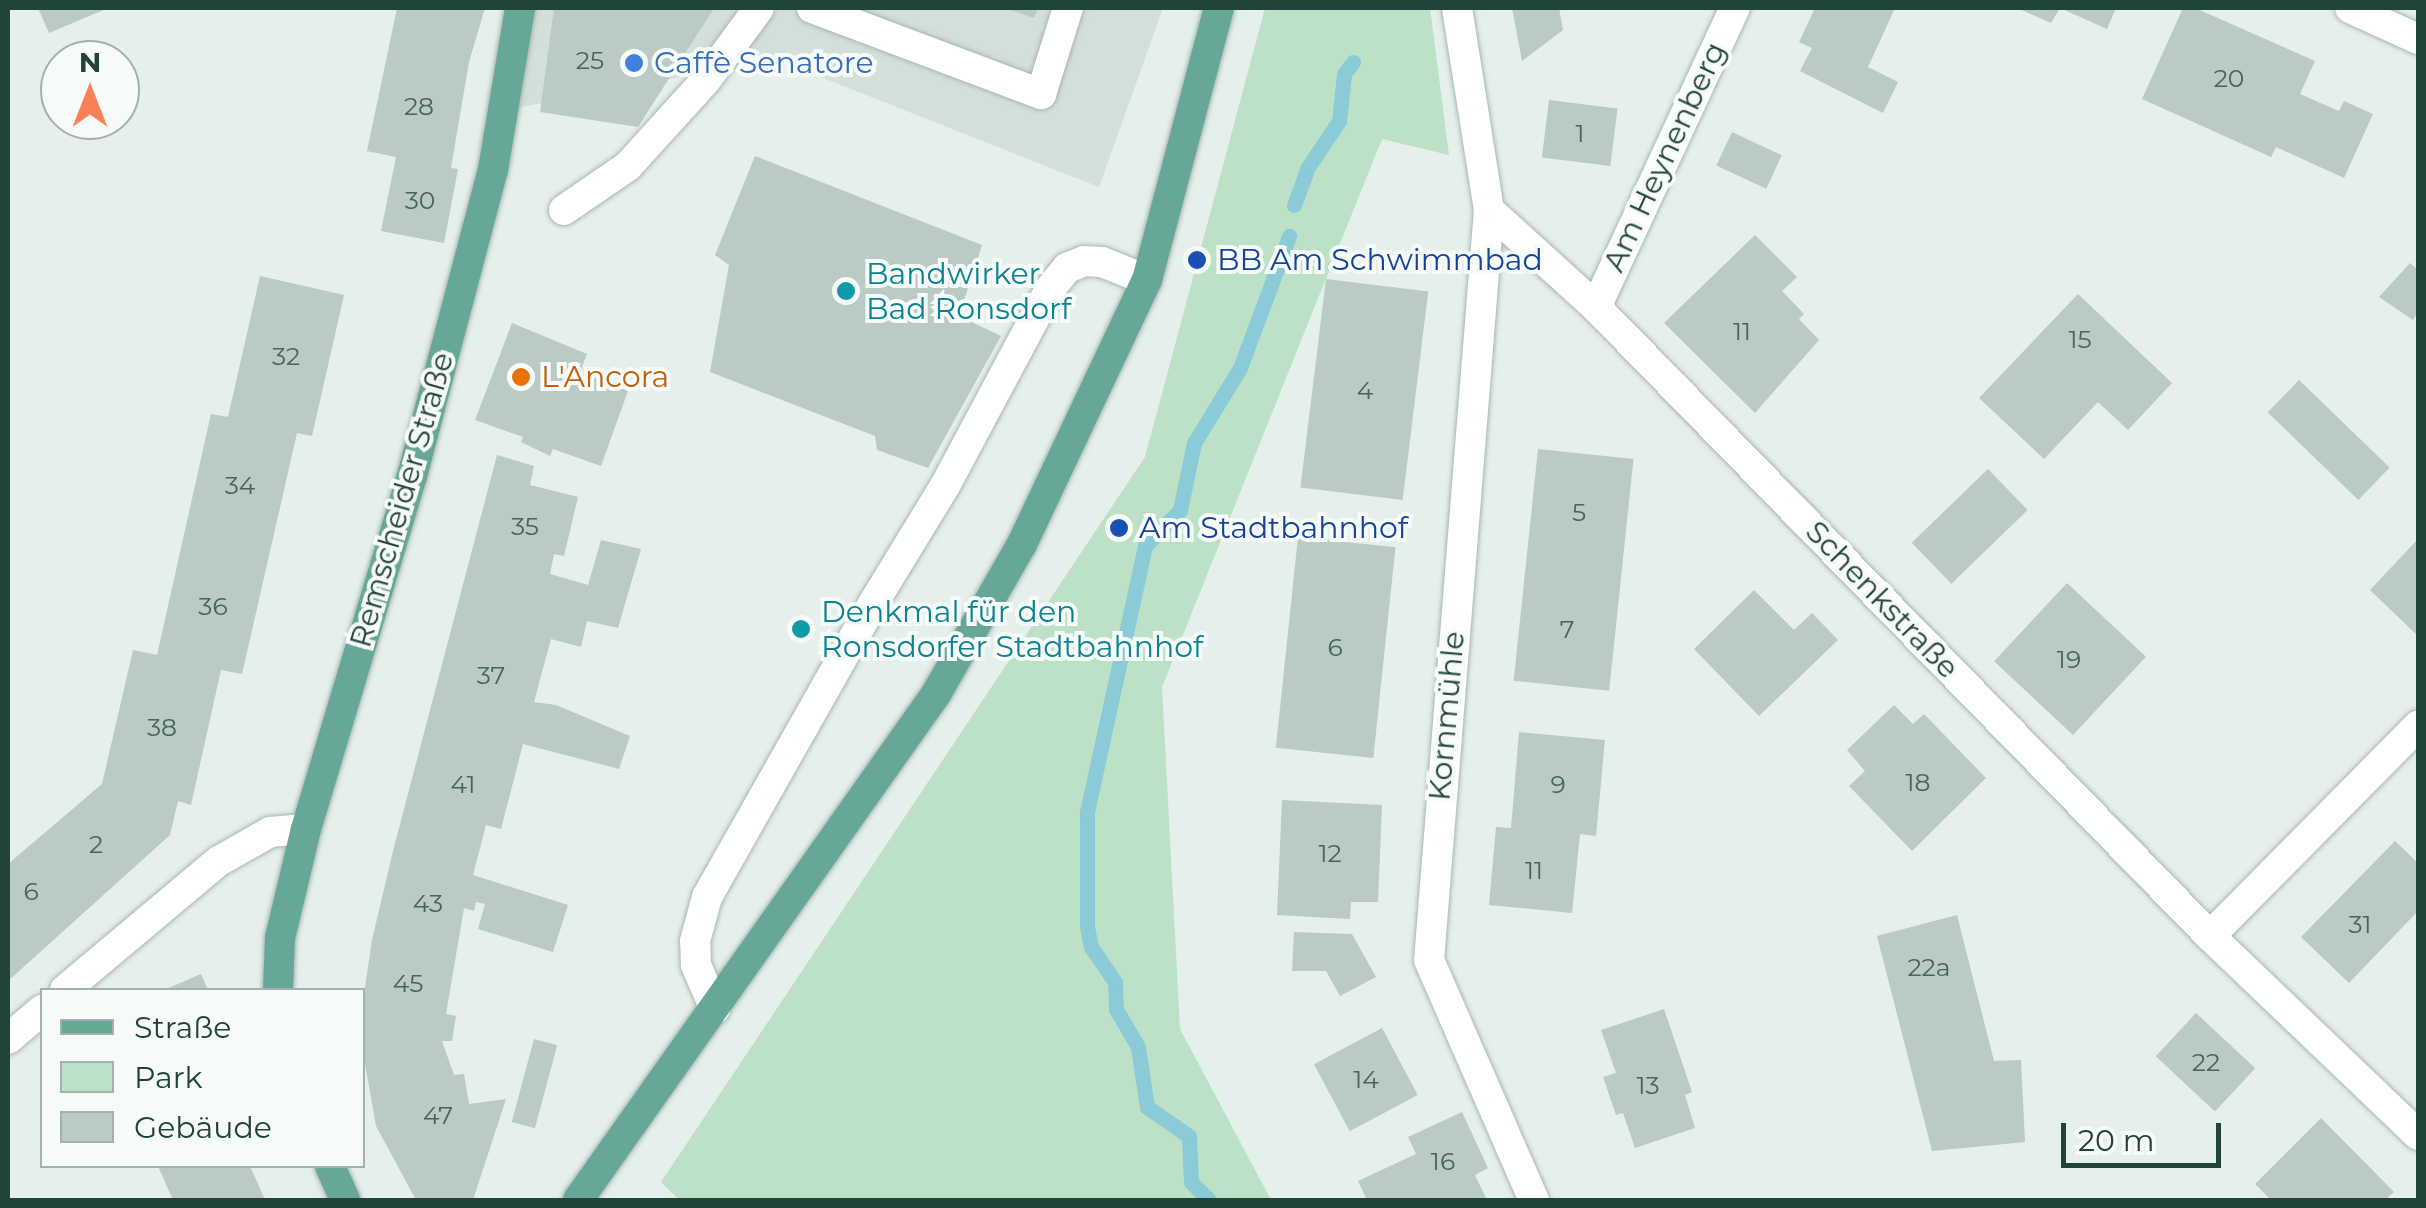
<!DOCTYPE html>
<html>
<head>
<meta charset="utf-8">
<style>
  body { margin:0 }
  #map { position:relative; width:2426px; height:1208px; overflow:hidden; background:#e5efeb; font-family:Montserrat,sans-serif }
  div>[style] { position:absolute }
  .built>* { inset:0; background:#d3dfda }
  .green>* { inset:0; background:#bde1c7 }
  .stream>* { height:15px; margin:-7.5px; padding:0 7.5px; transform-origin:7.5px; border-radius:7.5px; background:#8acbd7 }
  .building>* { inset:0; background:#bacac4; transform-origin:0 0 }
  .roads { filter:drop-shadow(0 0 2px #a7b8b2) drop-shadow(0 0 2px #a7b8b2) }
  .minor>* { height:30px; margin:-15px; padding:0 15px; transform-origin:15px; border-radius:15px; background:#fff }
  .major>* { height:30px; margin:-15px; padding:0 15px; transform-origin:15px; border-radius:15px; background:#67a797 }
  .dots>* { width:28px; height:28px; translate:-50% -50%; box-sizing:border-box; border:5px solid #f6fbf9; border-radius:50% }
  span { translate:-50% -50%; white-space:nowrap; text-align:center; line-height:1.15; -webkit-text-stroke:8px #f6fbf9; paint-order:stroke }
  .number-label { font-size:25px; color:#48655c }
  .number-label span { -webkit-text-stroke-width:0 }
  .shop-label { font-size:30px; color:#366cbe }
  .left { translate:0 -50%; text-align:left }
  .street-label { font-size:30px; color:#22433a }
  .transit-label { font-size:30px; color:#164399 }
  .culture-label { font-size:30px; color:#0d838f }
  .food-label { font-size:30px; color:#c56008 }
  .frame { position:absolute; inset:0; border:10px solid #22433a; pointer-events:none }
  .legend { position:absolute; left:40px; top:988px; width:325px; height:180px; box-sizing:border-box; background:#f6fbf9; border:2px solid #a1b1ad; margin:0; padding:12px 18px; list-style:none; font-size:30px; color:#22433a }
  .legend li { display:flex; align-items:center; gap:20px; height:50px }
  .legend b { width:50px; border:2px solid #a1b1ad }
  .north { position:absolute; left:40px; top:40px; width:100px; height:100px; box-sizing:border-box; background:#f6fbf9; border:2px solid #a1b1ad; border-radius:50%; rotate:0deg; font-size:28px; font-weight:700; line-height:40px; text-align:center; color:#22433a }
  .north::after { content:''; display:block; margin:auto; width:35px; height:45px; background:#fb7f58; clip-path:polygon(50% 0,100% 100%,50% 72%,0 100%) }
  .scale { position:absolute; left:2061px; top:1123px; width:160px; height:45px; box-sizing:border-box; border:5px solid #22433a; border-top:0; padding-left:12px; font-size:30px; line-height:35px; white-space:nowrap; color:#22433a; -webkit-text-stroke:8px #f6fbf9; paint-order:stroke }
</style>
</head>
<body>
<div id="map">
  <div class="built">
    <i style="clip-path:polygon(533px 8px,1163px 8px,1099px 187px,775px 59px,516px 108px)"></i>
  </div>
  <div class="green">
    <i style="clip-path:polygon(1265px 8px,1430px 8px,1449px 155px,1382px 139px,1162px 687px,1180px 1029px,1271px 1200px,679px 1200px,661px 1182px,1145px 457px)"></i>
  </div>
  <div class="stream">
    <i style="left:1294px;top:205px;width:40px;rotate:-69.8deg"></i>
    <i style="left:1308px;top:167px;width:55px;rotate:-56deg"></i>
    <i style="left:1339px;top:121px;width:47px;rotate:-83.9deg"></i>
    <i style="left:1344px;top:74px;width:15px;rotate:-53deg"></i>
    <i style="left:1209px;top:1200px;width:25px;rotate:-135deg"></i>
    <i style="left:1191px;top:1182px;width:46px;rotate:-92.5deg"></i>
    <i style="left:1189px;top:1136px;width:51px;rotate:-145.4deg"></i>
    <i style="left:1147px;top:1107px;width:61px;rotate:-98.5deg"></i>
    <i style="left:1138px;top:1047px;width:44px;rotate:-120.1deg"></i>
    <i style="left:1116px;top:1009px;width:27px;rotate:-92deg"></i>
    <i style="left:1115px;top:982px;width:42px;rotate:-124.4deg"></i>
    <i style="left:1091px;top:947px;width:20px;rotate:-101deg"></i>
    <i style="left:1087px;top:927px;width:115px;rotate:-90deg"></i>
    <i style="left:1087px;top:812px;width:272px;rotate:-77.7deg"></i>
    <i style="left:1145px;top:546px;width:50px;rotate:-45.8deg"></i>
    <i style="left:1180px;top:510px;width:68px;rotate:-78.2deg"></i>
    <i style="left:1194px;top:443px;width:88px;rotate:-58.5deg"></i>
    <i style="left:1240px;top:368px;width:141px;rotate:-69.6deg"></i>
  </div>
  <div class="building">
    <i style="clip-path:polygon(38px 8px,108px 8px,49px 33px)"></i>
    <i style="clip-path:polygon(397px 8px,485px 8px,469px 62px,451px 168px,458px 169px,444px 243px,381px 231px,396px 157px,367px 151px)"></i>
    <i style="clip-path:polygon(554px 8px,714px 8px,638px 127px,540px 112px)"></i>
    <i style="clip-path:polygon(1005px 8px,1038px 8px,1034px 18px)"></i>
    <i style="clip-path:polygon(1512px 8px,1559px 8px,1563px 30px,1522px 61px)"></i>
    <i style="clip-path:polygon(1815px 8px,1895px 8px,1868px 67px,1898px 82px,1883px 113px,1800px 71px,1812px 48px,1799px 42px)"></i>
    <i style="clip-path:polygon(2017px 8px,2116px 8px,2107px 29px,2060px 8px,2051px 23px)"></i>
    <i style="clip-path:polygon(2183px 8px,2195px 8px,2315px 61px,2300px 94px,2339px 111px,2344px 101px,2373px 114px,2344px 178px,2276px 147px,2271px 157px,2142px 99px)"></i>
    <i style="left:1549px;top:100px;width:69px;height:58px;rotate:7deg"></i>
    <i style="left:1732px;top:132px;width:55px;height:37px;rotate:25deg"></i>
    <i style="clip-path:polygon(755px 156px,982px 245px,959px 316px,1001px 336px,928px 468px,877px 450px,875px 436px,710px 372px,729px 265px,715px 255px)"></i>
    <i style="clip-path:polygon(1755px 235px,1797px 277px,1782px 291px,1804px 314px,1799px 319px,1819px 340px,1755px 413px,1664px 323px)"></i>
    <i style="clip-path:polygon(2410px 263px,2418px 270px,2418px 311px,2413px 320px,2379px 297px)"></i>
    <i style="clip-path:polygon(260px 276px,344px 295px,312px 436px,297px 433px,242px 674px,221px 670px,191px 805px,178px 801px,170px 835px,8px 981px,8px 864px,102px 784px,133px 650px,157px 655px,211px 414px,228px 417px)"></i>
    <i style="left:1326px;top:279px;width:103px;height:210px;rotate:7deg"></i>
    <i style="clip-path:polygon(2078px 294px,2172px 383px,2128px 430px,2098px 402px,2044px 459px,1979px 398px)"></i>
    <i style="clip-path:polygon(512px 323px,587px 354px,580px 372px,628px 391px,601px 466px,553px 449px,550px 456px,521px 442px,523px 437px,475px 420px)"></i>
    <i style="left:2299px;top:380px;width:126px;height:45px;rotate:44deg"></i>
    <i style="left:1538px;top:449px;width:96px;height:233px;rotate:6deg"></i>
    <i style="clip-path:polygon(497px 455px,534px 466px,530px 485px,578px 497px,564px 556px,554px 554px,550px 574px,588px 585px,601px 540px,641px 549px,618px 628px,587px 621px,581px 647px,551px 639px,534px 702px,556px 705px,630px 736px,619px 769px,523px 744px,501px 829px,486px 825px,473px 875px,568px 905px,553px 952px,478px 929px,485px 904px,476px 902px,474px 911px,464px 908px,446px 1014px,456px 1016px,452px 1041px,442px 1041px,454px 1075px,464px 1074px,469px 1104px,506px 1099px,473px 1200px,416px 1200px,376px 1126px,362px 1047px,362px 1008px,372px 940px,393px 851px)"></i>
    <i style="left:1988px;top:469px;width:57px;height:106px;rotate:46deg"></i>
    <i style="left:1298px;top:537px;width:98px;height:212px;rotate:6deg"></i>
    <i style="clip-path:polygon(2418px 539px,2418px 636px,2370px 590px)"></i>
    <i style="left:2067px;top:583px;width:108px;height:107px;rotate:43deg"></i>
    <i style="clip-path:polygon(1754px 590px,1794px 630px,1812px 613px,1838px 640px,1759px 716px,1694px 649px)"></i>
    <i style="clip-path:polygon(1894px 705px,1913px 724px,1924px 714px,1986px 778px,1912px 851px,1849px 786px,1865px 771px,1847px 750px)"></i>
    <i style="clip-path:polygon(1519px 732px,1605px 740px,1596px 836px,1580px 834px,1572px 913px,1489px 905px,1496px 827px,1511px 828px)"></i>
    <i style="clip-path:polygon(1282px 800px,1382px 805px,1378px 902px,1351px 902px,1350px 919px,1277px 915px)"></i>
    <i style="clip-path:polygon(2395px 841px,2418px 863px,2418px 911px,2349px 983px,2301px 937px)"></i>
    <i style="clip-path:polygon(1957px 915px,1994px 1061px,2021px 1060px,2025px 1142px,1932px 1151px,1877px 936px)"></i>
    <i style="clip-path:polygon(1294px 932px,1352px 934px,1376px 977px,1340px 996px,1326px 971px,1292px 971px)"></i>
    <i style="clip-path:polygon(201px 974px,208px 990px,164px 990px)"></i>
    <i style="clip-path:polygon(1664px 1009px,1692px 1092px,1685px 1095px,1695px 1128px,1635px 1148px,1623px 1113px,1616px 1115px,1603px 1077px,1616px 1073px,1601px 1030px)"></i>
    <i style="left:2196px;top:1013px;width:81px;height:59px;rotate:43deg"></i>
    <i style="left:1382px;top:1028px;width:76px;height:77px;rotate:62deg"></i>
    <i style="left:534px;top:1039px;width:24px;height:86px;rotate:15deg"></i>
    <i style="clip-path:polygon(1462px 1112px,1488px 1168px,1475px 1175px,1487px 1200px,1367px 1200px,1358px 1181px,1416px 1154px,1408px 1137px)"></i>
    <i style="clip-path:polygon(2321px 1118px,2394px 1192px,2385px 1200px,2271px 1200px,2255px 1184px)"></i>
    <i style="clip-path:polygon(158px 1166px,250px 1166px,265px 1200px,173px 1200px)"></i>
  </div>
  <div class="roads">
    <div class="minor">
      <i style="left:812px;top:8px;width:245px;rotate:20.6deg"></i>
      <i style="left:1041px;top:94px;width:90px;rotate:-72.6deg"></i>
      <i style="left:1457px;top:8px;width:205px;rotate:81deg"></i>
      <i style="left:1489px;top:210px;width:752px;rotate:94.57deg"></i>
      <i style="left:1429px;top:960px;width:262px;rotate:66.4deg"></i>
      <i style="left:2350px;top:8px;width:75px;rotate:24.5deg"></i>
      <i style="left:564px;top:210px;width:78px;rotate:-34.5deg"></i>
      <i style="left:628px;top:166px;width:116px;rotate:-47.8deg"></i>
      <i style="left:706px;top:80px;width:89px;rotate:-53.6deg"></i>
      <i style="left:1489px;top:210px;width:144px;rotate:42.2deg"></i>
      <i style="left:1596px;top:307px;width:879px;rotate:45.69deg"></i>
      <i style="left:2210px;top:936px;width:288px;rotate:43.7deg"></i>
      <i style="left:1596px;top:307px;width:330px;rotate:-65.1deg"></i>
      <i style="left:2210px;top:936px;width:296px;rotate:-45.3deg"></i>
      <i style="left:65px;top:990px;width:201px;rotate:-40deg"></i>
      <i style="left:219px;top:861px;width:59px;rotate:-29.6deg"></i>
      <i style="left:270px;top:832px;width:36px;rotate:-5deg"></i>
      <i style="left:715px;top:1009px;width:48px;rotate:-113.4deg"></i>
      <i style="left:696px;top:965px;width:24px;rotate:-92deg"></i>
      <i style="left:695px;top:941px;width:46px;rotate:-74.7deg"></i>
      <i style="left:707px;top:897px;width:339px;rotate:-60.5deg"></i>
      <i style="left:874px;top:602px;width:138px;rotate:-58.6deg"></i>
      <i style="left:946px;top:484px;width:221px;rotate:-61.9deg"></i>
      <i style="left:1050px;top:289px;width:27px;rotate:-51deg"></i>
      <i style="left:1067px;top:268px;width:18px;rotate:-22deg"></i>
      <i style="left:1084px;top:261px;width:18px;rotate:3deg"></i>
      <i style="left:1102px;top:262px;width:48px;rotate:21.8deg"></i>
      <i style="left:8px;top:1039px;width:45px;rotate:-40.5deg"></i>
    </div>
    <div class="major">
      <i style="left:278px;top:990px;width:52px;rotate:-87.8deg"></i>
      <i style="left:280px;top:938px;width:112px;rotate:-76.6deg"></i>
      <i style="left:306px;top:829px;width:369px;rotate:-73.3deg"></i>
      <i style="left:412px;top:476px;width:317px;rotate:-75.2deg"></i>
      <i style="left:493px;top:170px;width:164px;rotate:-80.5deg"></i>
      <i style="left:330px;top:1166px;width:37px;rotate:66deg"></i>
      <i style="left:578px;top:1200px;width:620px;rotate:-54.72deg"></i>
      <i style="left:936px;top:694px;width:173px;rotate:-60.2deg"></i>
      <i style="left:1022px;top:544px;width:292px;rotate:-64.7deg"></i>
      <i style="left:1147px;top:280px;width:281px;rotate:-75.2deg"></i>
    </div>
  </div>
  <div class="dots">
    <i style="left:634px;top:63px;background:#3f7fe0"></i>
    <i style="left:1197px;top:260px;background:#1a4fb4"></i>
    <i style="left:846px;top:291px;background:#0f9aa8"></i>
    <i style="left:521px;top:377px;background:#e8710a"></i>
    <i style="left:1119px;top:528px;background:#1a4fb4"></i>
    <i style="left:801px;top:629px;background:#0f9aa8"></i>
  </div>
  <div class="number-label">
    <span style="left:590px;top:60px">25</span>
    <span style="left:2229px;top:78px">20</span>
    <span style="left:419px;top:106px">28</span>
    <span style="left:1580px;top:133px">1</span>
    <span style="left:420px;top:200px">30</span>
    <span style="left:1742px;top:331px">11</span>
    <span style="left:2080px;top:339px">15</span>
    <span style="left:286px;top:356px">32</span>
    <span style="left:1365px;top:390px">4</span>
    <span style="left:240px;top:485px">34</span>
    <span style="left:1579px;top:512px">5</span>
    <span style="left:525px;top:526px">35</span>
    <span style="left:213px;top:606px">36</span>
    <span style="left:1567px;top:629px">7</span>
    <span style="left:1335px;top:647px">6</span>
    <span style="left:2069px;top:659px">19</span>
    <span style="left:491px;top:675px">37</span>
    <span style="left:162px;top:727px">38</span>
    <span style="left:1918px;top:782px">18</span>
    <span style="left:463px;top:784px">41</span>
    <span style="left:1558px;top:784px">9</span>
    <span style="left:96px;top:844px">2</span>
    <span style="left:1330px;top:853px">12</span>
    <span style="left:1534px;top:870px">11</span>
    <span style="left:31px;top:891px">6</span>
    <span style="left:428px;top:903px">43</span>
    <span style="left:2360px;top:924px">31</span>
    <span style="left:1929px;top:967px">22a</span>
    <span style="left:408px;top:983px">45</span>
    <span style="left:2206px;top:1062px">22</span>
    <span style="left:1366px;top:1079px">14</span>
    <span style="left:1648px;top:1085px">13</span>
    <span style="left:438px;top:1115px">47</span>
    <span style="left:1443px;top:1161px">16</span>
  </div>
  <div class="shop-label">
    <span class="left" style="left:654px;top:63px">Caffè Senatore</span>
  </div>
  <div class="street-label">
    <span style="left:1665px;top:157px;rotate:-65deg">Am Heynenberg</span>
    <span style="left:402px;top:500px;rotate:-74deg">Remscheider Straße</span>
    <span style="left:1882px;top:600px;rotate:46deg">Schenkstraße</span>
    <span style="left:1447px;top:716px;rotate:-85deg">Kornmühle</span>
  </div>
  <div class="transit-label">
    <span class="left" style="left:1217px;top:260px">BB Am Schwimmbad</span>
    <span class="left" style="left:1139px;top:528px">Am Stadtbahnhof</span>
  </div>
  <div class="culture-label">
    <span class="left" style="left:866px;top:291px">Bandwirker<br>Bad Ronsdorf</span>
    <span class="left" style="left:821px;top:629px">Denkmal für den<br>Ronsdorfer Stadtbahnhof</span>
  </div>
  <div class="food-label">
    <span class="left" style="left:541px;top:377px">L'Ancora</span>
  </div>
  <div class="frame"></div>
  <ul class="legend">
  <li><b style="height:12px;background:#67a797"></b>Straße</li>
  <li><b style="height:28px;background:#bde1c7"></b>Park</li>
  <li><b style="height:28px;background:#bacac4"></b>Gebäude</li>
  </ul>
  <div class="north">N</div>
  <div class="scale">20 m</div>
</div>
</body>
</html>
